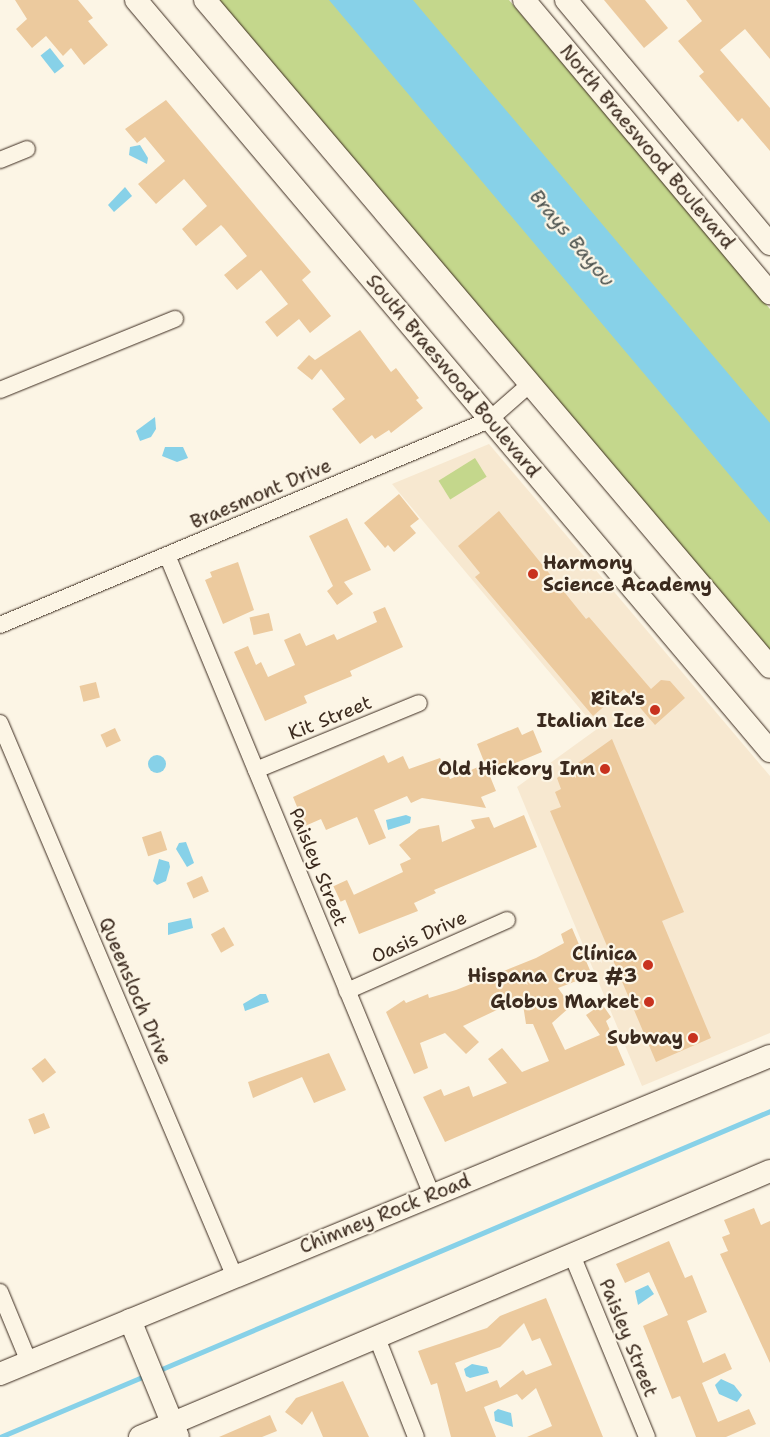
<!DOCTYPE html>
<html>
<head>
<meta charset="utf-8">
<style>
  body { margin:0 }
  #map { position:relative; width:770px; height:1437px; overflow:hidden; background:#fcf5e5; font-family:"Shantell Sans",sans-serif }
  div>[style] { position:absolute }
  .built>* { inset:0; background:#f7e8d0 }
  .green>* { inset:0; background:#c4d78c; transform-origin:0 0 }
  .water>* { inset:0; background:#87d1e8; transform-origin:0 0 }
  .round { border-radius:50% }
  .stream>* { height:5px; margin:-2.5px; padding:0 2.5px; transform-origin:2.5px; border-radius:2.5px; background:#87d1e8 }
  .building>* { inset:0; background:#ecca9e; transform-origin:0 0 }
  .roads { filter:drop-shadow(0 0 1px #3b2a1e) drop-shadow(0 0 1px #3b2a1e) }
  .street>* { height:16px; margin:-8px; padding:0 8px; transform-origin:8px; border-radius:8px; background:#fcf5e5 }
  .secondary>* { height:22px; margin:-11px; padding:0 11px; transform-origin:11px; border-radius:11px; background:#fcf5e5 }
  .dots>* { width:14px; height:14px; translate:-50% -50%; box-sizing:border-box; border:2px solid #fcf5e5; border-radius:50% }
  span { translate:-50% -50%; white-space:nowrap; text-align:center; line-height:1.15; -webkit-text-stroke:4.5px #fcf5e5; paint-order:stroke }
  .street-label { font-size:19px; color:#3b2a1e }
  .poi-label { font-size:19px; color:#3b2a1e; font-weight:700 }
  .left { translate:0 -50%; text-align:left }
  .right { translate:-100% -50%; text-align:right }
  .water-label { font-size:20px; color:#4e5450; font-style:italic }
</style>
</head>
<body>
<div id="map">
  <div class="built">
    <i style="clip-path:polygon(489px 444px,770px 776px,770px 1033px,642px 1086px,517px 787px,597px 729px,392px 484px)"></i>
  </div>
  <div class="green">
    <i style="clip-path:polygon(219px 0,509px 0,770px 309px,770px 652px)"></i>
    <i style="left:475px;top:458px;width:22px;height:43px;rotate:58deg"></i>
  </div>
  <div class="water">
    <i style="clip-path:polygon(329px 0,413px 0,770px 423px,770px 523px)"></i>
    <i style="left:50px;top:48px;width:23px;height:12px;rotate:52deg"></i>
    <i style="clip-path:polygon(140px 145px,148px 158px,147px 164px,129px 155px,130px 147px)"></i>
    <i style="clip-path:polygon(125px 187px,132px 196px,114px 212px,108px 205px)"></i>
    <i style="clip-path:polygon(155px 417px,156px 429px,151px 437px,140px 441px,136px 431px)"></i>
    <i style="clip-path:polygon(165px 447px,183px 447px,188px 458px,177px 462px,162px 456px)"></i>
    <i class="round" style="left:148px;top:755px;width:18px;height:18px"></i>
    <i style="clip-path:polygon(406px 815px,411px 817px,410px 823px,388px 830px,386px 820px)"></i>
    <i style="clip-path:polygon(186px 842px,194px 863px,187px 867px,176px 849px,179px 843px)"></i>
    <i style="clip-path:polygon(159px 859px,169px 862px,170px 867px,166px 881px,157px 885px,153px 881px)"></i>
    <i style="clip-path:polygon(191px 918px,193px 928px,168px 935px,168px 923px)"></i>
    <i style="clip-path:polygon(260px 994px,266px 994px,269px 1002px,245px 1011px,243px 1004px)"></i>
    <i style="clip-path:polygon(648px 1285px,654px 1294px,638px 1305px,635px 1291px)"></i>
    <i style="clip-path:polygon(472px 1364px,487px 1367px,489px 1373px,470px 1378px,466px 1376px,464px 1369px)"></i>
    <i style="clip-path:polygon(721px 1379px,734px 1385px,742px 1395px,737px 1402px,719px 1394px,715px 1385px)"></i>
    <i style="clip-path:polygon(498px 1409px,511px 1413px,513px 1427px,495px 1421px,494px 1412px)"></i>
  </div>
  <div class="stream">
    <i style="left:157px;top:1371px;width:666px;rotate:-22.98deg"></i>
    <i style="left:0;top:1437px;width:160px;rotate:-22.9deg"></i>
  </div>
  <div class="building">
    <i style="clip-path:polygon(15px 0,78px 0,93px 18px,88px 21px,108px 45px,84px 65px,71px 48px,63px 56px,46px 36px,32px 48px,16px 29px,27px 19px)"></i>
    <i style="clip-path:polygon(604px 0,645px 0,668px 28px,644px 48px)"></i>
    <i style="clip-path:polygon(686px 0,770px 0,770px 59px,745px 29px,720px 50px,770px 108px,770px 151px,742px 118px,738px 122px,699px 76px,704px 72px,678px 41px,702px 21px)"></i>
    <i style="clip-path:polygon(166px 100px,311px 272px,302px 280px,331px 316px,310px 333px,299px 319px,277px 337px,265px 322px,288px 304px,261px 270px,237px 290px,224px 275px,247px 256px,224px 228px,221px 225px,196px 246px,182px 229px,207px 206px,184px 179px,156px 204px,138px 184px,165px 161px,145px 137px,137px 143px,125px 129px)"></i>
    <i style="clip-path:polygon(360px 330px,391px 372px,396px 368px,419px 398px,416px 400px,423px 408px,391px 433px,389px 430px,375px 439px,372px 435px,360px 444px,332px 409px,345px 399px,321px 369px,312px 380px,297px 368px,309px 355px,315px 360px)"></i>
    <i style="clip-path:polygon(399px 494px,419px 519px,410px 526px,416px 533px,394px 552px,388px 545px,385px 548px,364px 523px)"></i>
    <i style="clip-path:polygon(499px 511px,586px 619px,589px 617px,651px 689px,661px 680px,670px 681px,685px 698px,655px 725px,624px 689px,593px 716px,475px 577px,480px 573px,458px 546px)"></i>
    <i style="clip-path:polygon(347px 518px,371px 570px,344px 582px,353px 594px,337px 605px,327px 591px,333px 586px,309px 536px)"></i>
    <i style="clip-path:polygon(238px 562px,254px 610px,223px 624px,205px 580px,212px 577px,210px 572px)"></i>
    <i style="clip-path:polygon(385px 607px,403px 647px,350px 671px,352px 676px,304px 696px,307px 703px,265px 721px,234px 652px,248px 646px,256px 665px,261px 662px,268px 677px,295px 665px,284px 640px,300px 633px,306px 646px,334px 634px,337px 640px,377px 622px,373px 612px)"></i>
    <i style="left:269px;top:613px;width:18px;height:20px;rotate:77deg"></i>
    <i style="left:96px;top:682px;width:16px;height:17px;rotate:76deg"></i>
    <i style="clip-path:polygon(518px 727px,522px 735px,533px 730px,542px 752px,489px 774px,477px 744px)"></i>
    <i style="left:115px;top:728px;width:14px;height:16px;rotate:65deg"></i>
    <i style="clip-path:polygon(612px 739px,684px 912px,662px 921px,711px 1038px,656px 1062px,550px 811px,561px 807px,555px 792px,561px 789px,557px 778px)"></i>
    <i style="clip-path:polygon(384px 755px,388px 763px,403px 756px,409px 769px,440px 758px,450px 779px,485px 764px,496px 791px,481px 797px,486px 808px,422px 798px,411px 803px,407px 796px,374px 810px,386px 838px,369px 845px,357px 817px,326px 830px,321px 819px,305px 826px,293px 797px)"></i>
    <i style="clip-path:polygon(524px 815px,537px 847px,434px 890px,436px 893px,414px 903px,418px 911px,359px 934px,345px 899px,403px 872px,400px 864px,411px 859px,399px 845px,419px 829px,439px 825px,442px 842px,475px 828px,471px 820px,489px 817px,494px 828px)"></i>
    <i style="left:161px;top:831px;width:20px;height:20px;rotate:72deg"></i>
    <i style="left:202px;top:876px;width:17px;height:17px;rotate:66deg"></i>
    <i style="left:347px;top:880px;width:17px;height:15px;rotate:65deg"></i>
    <i style="left:224px;top:927px;width:21px;height:15px;rotate:61deg"></i>
    <i style="clip-path:polygon(572px 928px,592px 975px,558px 988px,571px 1006px,552px 1023px,565px 1050px,600px 1035px,586px 1015px,602px 1004px,611px 1017px,606px 1021px,625px 1065px,445px 1142px,423px 1097px,441px 1089px,444px 1096px,469px 1086px,473px 1097px,507px 1083px,488px 1059px,502px 1048px,522px 1072px,549px 1061px,533px 1024px,526px 1024px,522px 998px,463px 1026px,479px 1042px,466px 1054px,445px 1033px,420px 1043px,428px 1068px,414px 1074px,386px 1012px,404px 1000px,406px 1003px,428px 994px,429px 998px,456px 990px,536px 958px,564px 943px,561px 934px)"></i>
    <i style="clip-path:polygon(329px 1053px,346px 1090px,314px 1103px,302px 1077px,253px 1098px,248px 1082px)"></i>
    <i style="left:45px;top:1058px;width:18px;height:17px;rotate:52deg"></i>
    <i style="left:44px;top:1113px;width:16px;height:17px;rotate:68deg"></i>
    <i style="clip-path:polygon(754px 1208px,761px 1225px,770px 1221px,770px 1363px,720px 1254px,728px 1251px,722px 1237px,730px 1234px,724px 1220px)"></i>
    <i style="clip-path:polygon(669px 1241px,685px 1278px,692px 1275px,707px 1312px,687px 1321px,703px 1363px,725px 1353px,732px 1369px,702px 1383px,718px 1422px,749px 1409px,756px 1424px,726px 1437px,696px 1437px,680px 1396px,672px 1399px,643px 1326px,668px 1315px,649px 1272px,625px 1283px,616px 1264px)"></i>
    <i style="clip-path:polygon(evenodd,546px 1298px,603px 1437px,527px 1437px,552px 1426px,536px 1388px,522px 1400px,517px 1394px,484px 1407px,496px 1437px,451px 1437px,437px 1383px,431px 1385px,418px 1351px,487px 1328px,500px 1316px,546px 1298px,524px 1323px,532px 1341px,540px 1338px,552px 1365px,526px 1375px,523px 1370px,500px 1388px,497px 1380px,466px 1392px,455px 1363px,500px 1347px,524px 1323px)"></i>
    <i style="clip-path:polygon(343px 1381px,369px 1437px,323px 1437px,312px 1411px,302px 1425px,285px 1412px,296px 1398px)"></i>
    <i style="clip-path:polygon(270px 1415px,277px 1431px,262px 1437px,219px 1437px)"></i>
  </div>
  <div class="roads">
    <div class="street">
      <i style="left:0;top:160px;width:29px;rotate:-22deg"></i>
      <i style="left:0;top:390px;width:189px;rotate:-22.1deg"></i>
      <i style="left:167px;top:555px;width:693px;rotate:67.51deg"></i>
      <i style="left:0;top:625px;width:530px;rotate:-22.74deg"></i>
      <i style="left:489px;top:420px;width:53px;rotate:-41.2deg"></i>
      <i style="left:0;top:723px;width:600px;rotate:67.03deg"></i>
      <i style="left:256px;top:770px;width:176px;rotate:-22.3deg"></i>
      <i style="left:347px;top:991px;width:175px;rotate:-23.9deg"></i>
      <i style="left:572px;top:1255px;width:197px;rotate:67.6deg"></i>
      <i style="left:0;top:1292px;width:76px;rotate:67.5deg"></i>
      <i style="left:377px;top:1338px;width:106px;rotate:68.5deg"></i>
    </div>
    <div class="secondary">
      <i style="left:136px;top:0;width:983px;rotate:49.83deg"></i>
      <i style="left:205px;top:0;width:874px;rotate:49.73deg"></i>
      <i style="left:524px;top:0;width:383px;rotate:50deg"></i>
      <i style="left:566px;top:0;width:318px;rotate:50.1deg"></i>
      <i style="left:130px;top:1320px;width:126px;rotate:67.7deg"></i>
      <i style="left:0;top:1374px;width:833px;rotate:-22.44deg"></i>
      <i style="left:140px;top:1437px;width:684px;rotate:-22.89deg"></i>
    </div>
  </div>
  <div class="dots">
    <i style="left:533px;top:574px;background:#c8321e"></i>
    <i style="left:655px;top:710px;background:#c8321e"></i>
    <i style="left:605px;top:769px;background:#c8321e"></i>
    <i style="left:648px;top:965px;background:#c8321e"></i>
    <i style="left:649px;top:1002px;background:#c8321e"></i>
    <i style="left:693px;top:1038px;background:#c8321e"></i>
  </div>
  <div class="street-label">
    <span style="left:647px;top:147px;rotate:50deg">North Braeswood Boulevard</span>
    <span style="left:453px;top:376px;rotate:50deg">South Braeswood Boulevard</span>
    <span style="left:261px;top:494px;rotate:-23deg">Braesmont Drive</span>
    <span style="left:330px;top:718px;rotate:-22deg">Kit Street</span>
    <span style="left:318px;top:867px;rotate:68deg">Paisley Street</span>
    <span style="left:419px;top:937px;rotate:-24deg">Oasis Drive</span>
    <span style="left:135px;top:991px;rotate:67deg">Queensloch Drive</span>
    <span style="left:385px;top:1214px;rotate:-22deg">Chimney Rock Road</span>
    <span style="left:628px;top:1338px;rotate:68deg">Paisley Street</span>
  </div>
  <div class="poi-label">
    <span class="left" style="left:543px;top:574px">Harmony<br>Science Academy</span>
    <span class="right" style="left:645px;top:710px">Rita's<br>Italian Ice</span>
    <span class="right" style="left:595px;top:769px">Old Hickory Inn</span>
    <span class="right" style="left:637px;top:965px">Clínica<br>Hispana Cruz #3</span>
    <span class="right" style="left:639px;top:1002px">Globus Market</span>
    <span class="right" style="left:683px;top:1038px">Subway</span>
  </div>
  <div class="water-label">
    <span style="left:572px;top:238px;rotate:50deg">Brays Bayou</span>
  </div>
</div>
</body>
</html>
